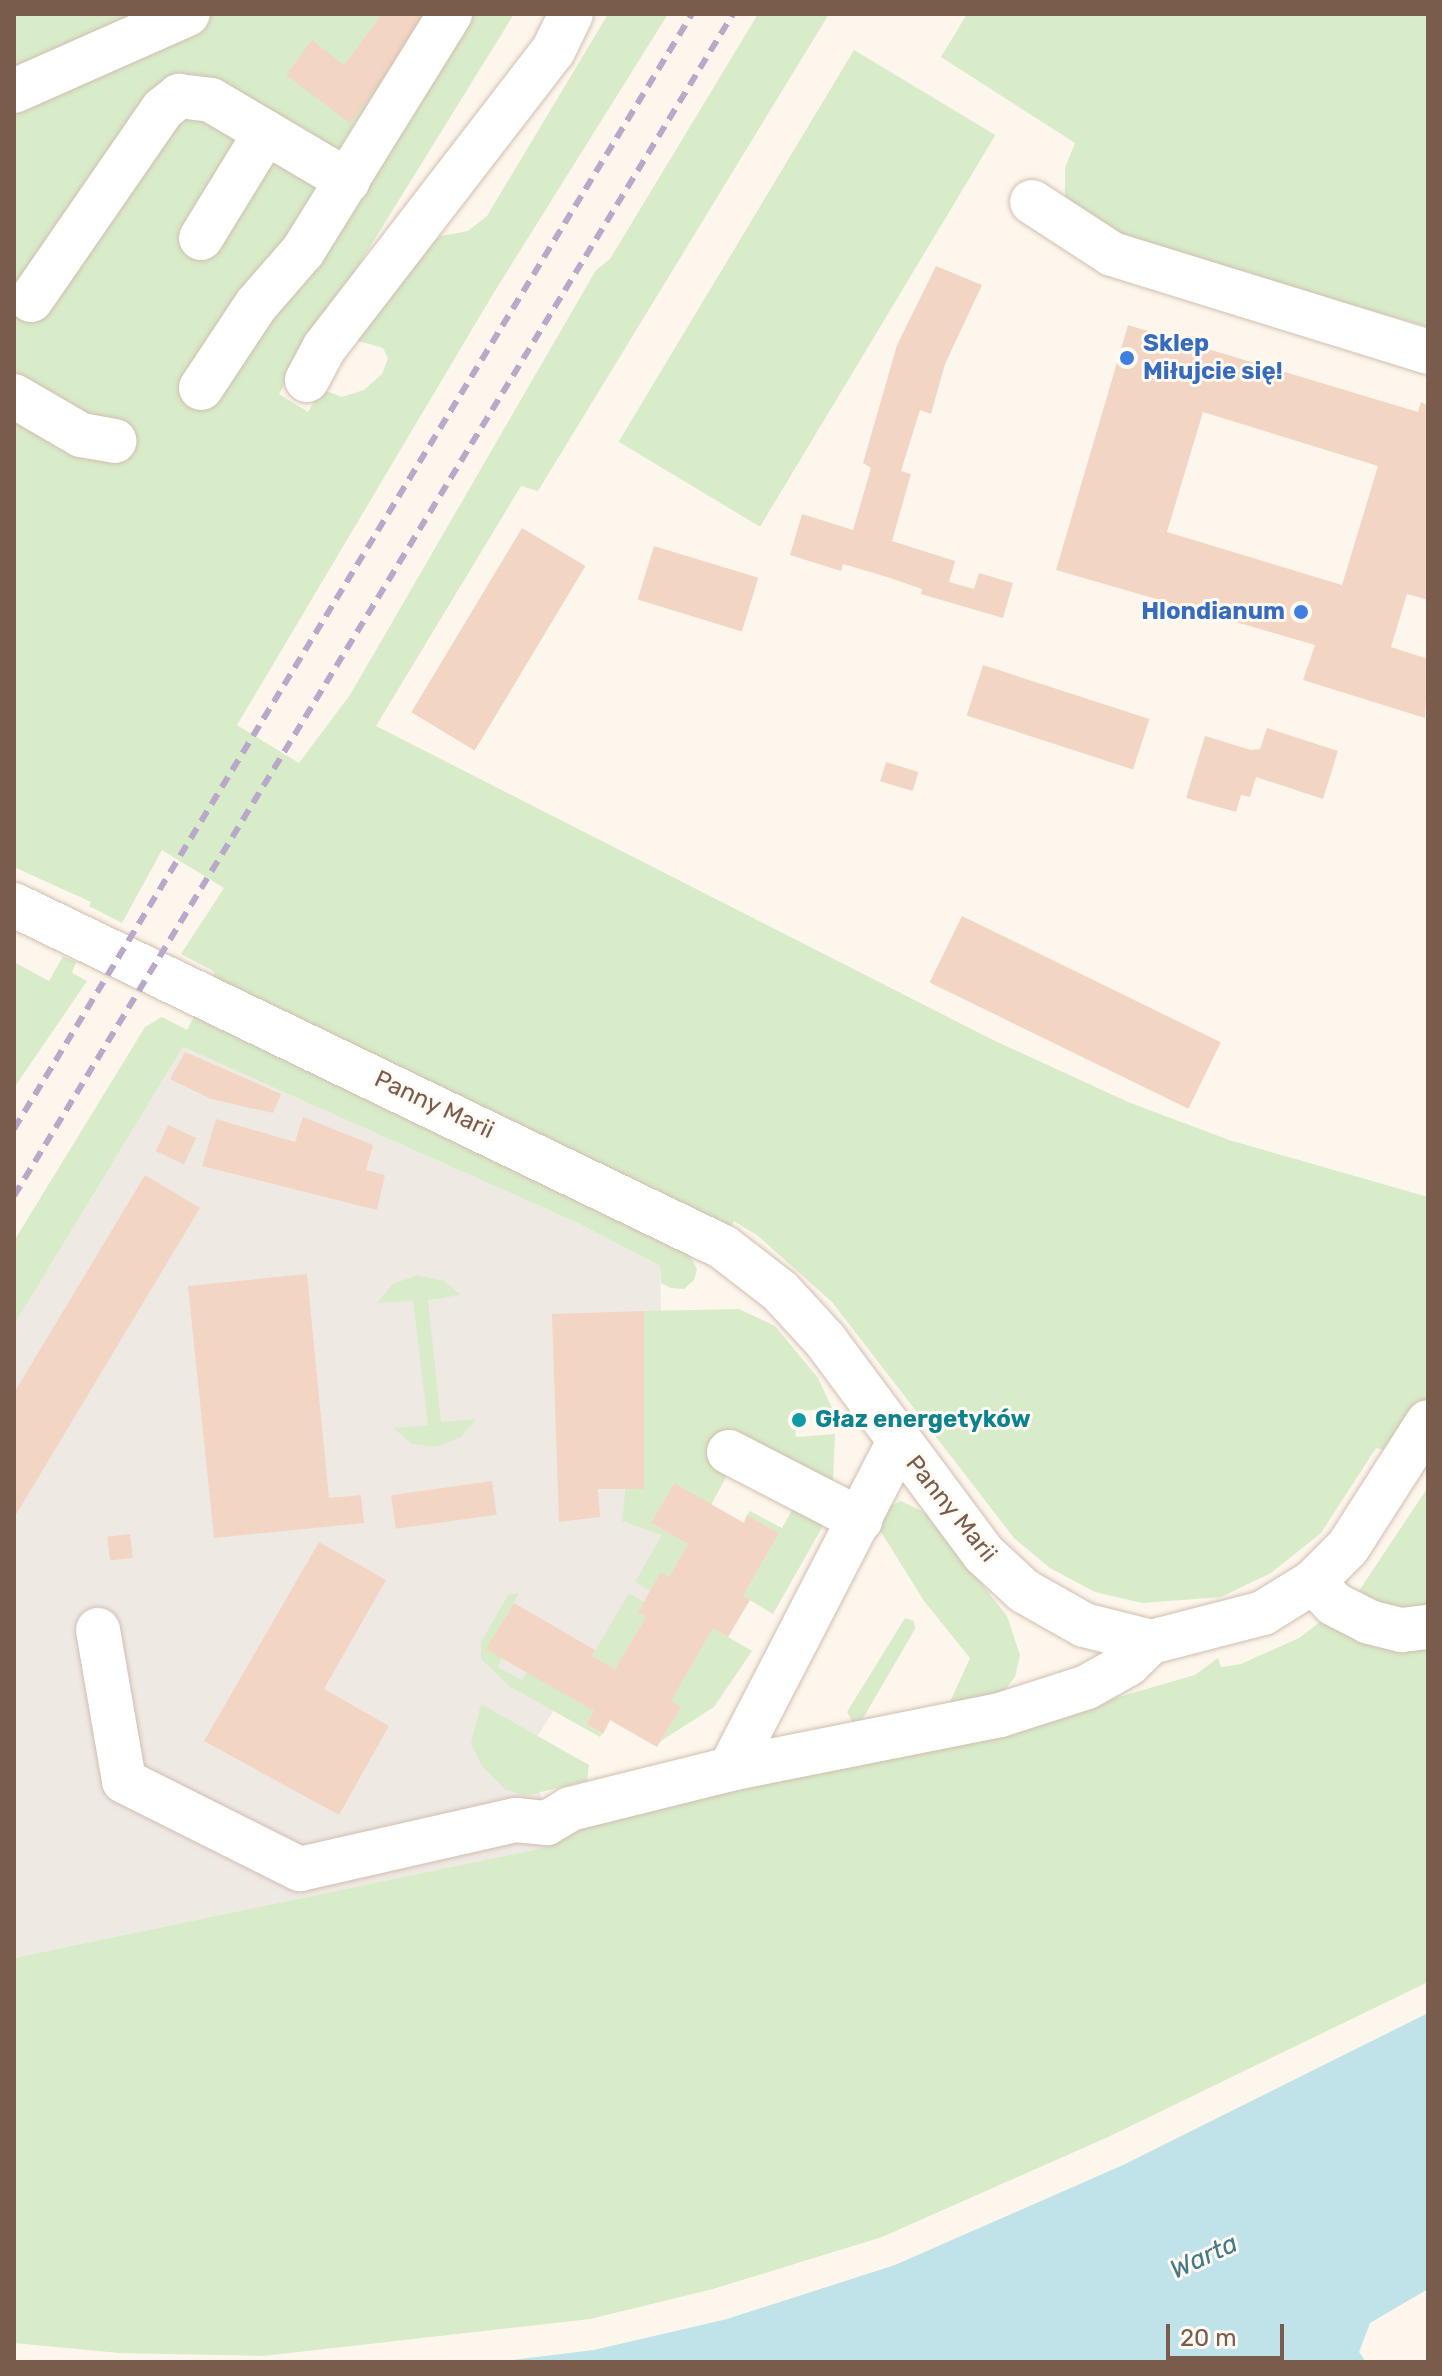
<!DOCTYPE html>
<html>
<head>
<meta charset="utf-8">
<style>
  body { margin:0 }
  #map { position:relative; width:1442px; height:2376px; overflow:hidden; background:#fdf6ec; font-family:Rubik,sans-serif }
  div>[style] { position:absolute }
  .industrial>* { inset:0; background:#efe9e4 }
  .green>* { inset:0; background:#d8ecc9; transform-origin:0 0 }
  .water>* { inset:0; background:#bfe3e8 }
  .building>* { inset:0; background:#f3d5c3; transform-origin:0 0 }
  .roads { filter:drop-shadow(0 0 2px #d1beb0) drop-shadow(0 0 2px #d1beb0) }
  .minor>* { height:44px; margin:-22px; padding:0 22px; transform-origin:22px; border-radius:22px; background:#fff }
  .rail>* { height:6px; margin-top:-3px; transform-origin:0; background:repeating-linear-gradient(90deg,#b9a8c9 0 12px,transparent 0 20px) }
  .dots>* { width:22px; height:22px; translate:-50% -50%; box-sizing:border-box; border:4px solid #fffaf3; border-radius:50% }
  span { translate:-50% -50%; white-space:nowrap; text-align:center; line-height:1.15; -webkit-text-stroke:6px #fffaf3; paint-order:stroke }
  .shop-label { font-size:24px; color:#366cbe; font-weight:700 }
  .left { translate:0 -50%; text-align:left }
  .right { translate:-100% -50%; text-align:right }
  .street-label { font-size:24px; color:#7a5c4d }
  .culture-label { font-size:24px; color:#0d838f; font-weight:700 }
  .water-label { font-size:26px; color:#437c86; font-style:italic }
  .frame { position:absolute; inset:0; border:16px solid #7a5c4d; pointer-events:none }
  .scale { position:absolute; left:1166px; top:2324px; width:118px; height:36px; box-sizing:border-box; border:4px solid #7a5c4d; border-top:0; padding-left:10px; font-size:24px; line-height:28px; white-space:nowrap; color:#7a5c4d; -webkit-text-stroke:6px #fffaf3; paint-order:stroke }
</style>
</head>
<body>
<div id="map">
  <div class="industrial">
    <i style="clip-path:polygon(183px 1047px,580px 1224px,660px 1266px,661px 1312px,644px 1312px,674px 1483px,743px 1523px,747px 1515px,779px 1533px,743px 1596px,750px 1600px,728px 1637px,713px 1629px,671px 1701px,681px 1707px,657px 1747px,610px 1720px,602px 1734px,586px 1724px,593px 1711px,564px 1694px,530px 1748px,552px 1846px,14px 1958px,14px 1325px)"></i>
  </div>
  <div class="green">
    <i style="clip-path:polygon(14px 14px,514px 14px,279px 394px,308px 412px,321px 389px,342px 397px,364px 390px,382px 374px,388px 358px,383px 348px,358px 341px,354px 332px,400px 269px,441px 236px,468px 231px,487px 216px,608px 14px,668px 14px,493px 294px,237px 725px,299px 763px,350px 695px,596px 270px,610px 259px,758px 14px,829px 14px,538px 491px,521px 486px,376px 726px,993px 1040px,1128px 1102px,1229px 1140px,1428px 1197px,1428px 1462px,1376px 1448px,1321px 1533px,1271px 1573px,1221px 1597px,1142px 1603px,1095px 1592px,1050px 1568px,1014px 1538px,832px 1302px,758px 1236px,734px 1221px,728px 1230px,210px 981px,215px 972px,181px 954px,224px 888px,162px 850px,122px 923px,89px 906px,91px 902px,14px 867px)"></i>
    <i style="clip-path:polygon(967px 14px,1428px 14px,1428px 327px,1098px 232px,1065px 197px,1065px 168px,1075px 143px,941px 57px)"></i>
    <i style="left:854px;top:50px;width:165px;height:457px;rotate:31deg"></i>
    <i style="clip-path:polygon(63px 956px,76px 962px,72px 973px,87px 981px,14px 1088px,14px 962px,49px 981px)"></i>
    <i style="clip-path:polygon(195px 1015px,687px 1250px,697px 1269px,694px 1280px,684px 1289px,671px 1288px,661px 1283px,660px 1266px,580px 1224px,183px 1047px,14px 1325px,14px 1241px,145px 1027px,162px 1017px,187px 1030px)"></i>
    <i style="clip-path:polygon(417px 1275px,444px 1281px,461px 1295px,428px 1300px,441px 1422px,476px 1419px,461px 1437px,436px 1447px,412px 1444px,393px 1428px,428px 1425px,413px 1301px,377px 1303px,393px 1284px)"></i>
    <i style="clip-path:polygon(739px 1309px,775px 1326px,818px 1378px,832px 1408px,793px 1412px,796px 1437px,835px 1434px,833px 1481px,730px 1470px,711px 1505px,673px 1484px,651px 1523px,688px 1544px,669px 1577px,661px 1573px,650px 1591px,635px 1582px,662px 1535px,622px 1521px,644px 1311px)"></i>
    <i style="clip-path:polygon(1428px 1487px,1428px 1982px,1108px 2137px,882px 2237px,713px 2289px,590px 2319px,263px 2356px,119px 2353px,14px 2343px,14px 1958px,552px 1846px,549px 1834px,1004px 1730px,1195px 1675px,1218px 1658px,1221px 1667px,1241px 1664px,1299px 1638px,1357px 1594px)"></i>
    <i style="clip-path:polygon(901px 1501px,926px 1513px,1007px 1616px,1020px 1655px,1015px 1677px,1000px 1696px,954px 1707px,950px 1702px,970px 1658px,924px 1601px,878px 1527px,884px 1509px)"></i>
    <i style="clip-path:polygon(795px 1505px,824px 1524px,773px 1614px,743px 1596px,779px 1533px,747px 1515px,750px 1511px,782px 1528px)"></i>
    <i style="clip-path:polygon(519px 1593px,487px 1649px,502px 1658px,498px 1667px,522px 1680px,527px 1672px,594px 1711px,586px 1724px,602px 1734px,600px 1737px,509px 1686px,481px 1659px,481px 1642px,508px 1595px)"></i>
    <i style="clip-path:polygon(629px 1593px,644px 1602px,638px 1612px,646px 1617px,615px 1669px,592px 1656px)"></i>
    <i style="clip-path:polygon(905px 1618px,914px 1621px,915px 1629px,862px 1720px,854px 1725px,847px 1712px)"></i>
    <i style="clip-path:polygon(713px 1628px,752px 1651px,714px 1707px,661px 1741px,680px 1707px,671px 1701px)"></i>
    <i style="clip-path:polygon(481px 1704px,589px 1765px,587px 1781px,524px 1796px,505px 1789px,482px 1766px,471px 1743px)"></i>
  </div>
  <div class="water">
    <i style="clip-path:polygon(1428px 2013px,1428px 2289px,1370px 2323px,1359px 2352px,1366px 2362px,496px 2362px,594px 2350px,727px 2319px,895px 2265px,1123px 2165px)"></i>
  </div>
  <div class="building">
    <i style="clip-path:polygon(382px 14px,431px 14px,350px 123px,286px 75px,312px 40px,344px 65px)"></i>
    <i style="clip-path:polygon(936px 266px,982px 285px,945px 364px,931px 414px,920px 410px,901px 471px,911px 474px,892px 541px,955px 561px,949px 582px,974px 589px,979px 573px,1013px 583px,1003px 618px,921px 594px,922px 589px,887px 577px,843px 564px,841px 571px,790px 555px,802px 514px,853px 530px,871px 468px,863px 463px,897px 345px)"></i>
    <i style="clip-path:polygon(evenodd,1128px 325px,1418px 412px,1421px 402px,1428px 406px,1428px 600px,1407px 594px,1391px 647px,1428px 659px,1425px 718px,1303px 680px,1315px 645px,1056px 570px,1128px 325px,1203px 412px,1378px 466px,1342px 585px,1167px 532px,1203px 412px)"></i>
    <i style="left:522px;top:528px;width:74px;height:215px;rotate:31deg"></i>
    <i style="left:654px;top:546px;width:109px;height:56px;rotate:17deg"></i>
    <i style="left:983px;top:665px;width:175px;height:53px;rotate:18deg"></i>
    <i style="clip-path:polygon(1267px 728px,1338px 751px,1323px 799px,1256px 777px,1250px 797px,1241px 795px,1236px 812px,1186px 798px,1205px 736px,1251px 750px,1260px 749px)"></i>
    <i style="left:886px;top:762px;width:34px;height:20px;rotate:17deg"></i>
    <i style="left:962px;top:916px;width:288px;height:74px;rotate:26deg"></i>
    <i style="clip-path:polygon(185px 1052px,281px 1094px,273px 1113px,211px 1099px,170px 1079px)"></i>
    <i style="clip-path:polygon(303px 1117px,373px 1145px,366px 1170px,385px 1175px,377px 1210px,202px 1166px,216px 1119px,295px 1142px)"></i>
    <i style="left:168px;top:1125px;width:31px;height:29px;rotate:25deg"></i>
    <i style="clip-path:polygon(145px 1175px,200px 1208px,14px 1518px,14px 1393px)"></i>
    <i style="clip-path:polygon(307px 1274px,329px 1498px,361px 1495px,364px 1523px,214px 1538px,188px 1286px)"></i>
    <i style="clip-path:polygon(644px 1311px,644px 1489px,598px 1489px,600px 1517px,559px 1522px,552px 1314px)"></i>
    <i style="left:492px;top:1481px;width:34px;height:102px;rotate:82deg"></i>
    <i style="clip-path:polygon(674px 1483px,744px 1523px,747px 1515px,779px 1533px,743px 1596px,750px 1600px,728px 1637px,713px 1628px,671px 1701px,681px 1707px,657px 1747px,610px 1720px,603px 1734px,586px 1724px,594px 1711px,486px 1649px,514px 1603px,595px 1650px,592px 1656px,615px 1669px,646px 1617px,638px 1612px,661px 1572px,669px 1577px,688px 1544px,651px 1523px)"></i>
    <i style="left:130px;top:1534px;width:24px;height:23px;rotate:83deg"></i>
    <i style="clip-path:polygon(319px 1542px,386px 1580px,324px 1689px,389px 1726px,339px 1815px,204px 1741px)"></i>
  </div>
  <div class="roads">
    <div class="minor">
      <i style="left:14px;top:91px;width:190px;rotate:-23.9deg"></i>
      <i style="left:1032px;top:202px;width:95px;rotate:33deg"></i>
      <i style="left:1112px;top:254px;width:331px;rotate:17.2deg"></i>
      <i style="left:201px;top:238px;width:124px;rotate:-58.5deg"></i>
      <i style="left:31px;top:300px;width:232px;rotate:-55.4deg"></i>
      <i style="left:163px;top:109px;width:21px;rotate:-39deg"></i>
      <i style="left:179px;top:96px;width:32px;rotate:7deg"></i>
      <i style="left:211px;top:100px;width:159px;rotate:30.6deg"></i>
      <i style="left:307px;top:380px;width:36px;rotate:-62deg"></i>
      <i style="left:324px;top:348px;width:375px;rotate:-52.4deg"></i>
      <i style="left:553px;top:51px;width:41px;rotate:-64.1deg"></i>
      <i style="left:201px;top:388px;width:100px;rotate:-56.5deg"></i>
      <i style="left:256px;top:305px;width:72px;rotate:-49deg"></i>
      <i style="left:303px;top:251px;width:279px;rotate:-58.2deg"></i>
      <i style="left:14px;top:396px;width:78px;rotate:30.2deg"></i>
      <i style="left:81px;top:435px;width:34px;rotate:10deg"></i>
      <i style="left:14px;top:905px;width:787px;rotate:25.75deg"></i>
      <i style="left:723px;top:1247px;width:72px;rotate:37.7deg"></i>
      <i style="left:780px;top:1291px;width:67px;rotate:47.4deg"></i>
      <i style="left:825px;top:1340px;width:267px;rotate:53.4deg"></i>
      <i style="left:984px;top:1554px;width:54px;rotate:42.8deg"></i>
      <i style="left:1024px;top:1591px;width:69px;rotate:29.5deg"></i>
      <i style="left:1084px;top:1625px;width:69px;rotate:14.2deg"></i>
      <i style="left:1151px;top:1642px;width:116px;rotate:-14.5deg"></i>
      <i style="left:1263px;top:1613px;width:59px;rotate:-31.8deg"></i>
      <i style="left:1313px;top:1582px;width:49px;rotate:-45deg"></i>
      <i style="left:1348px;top:1547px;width:148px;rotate:-57.4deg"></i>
      <i style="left:729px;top:1452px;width:148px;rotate:27.3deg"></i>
      <i style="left:1313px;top:1582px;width:30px;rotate:46deg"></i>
      <i style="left:1334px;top:1604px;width:39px;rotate:27deg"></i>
      <i style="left:1369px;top:1622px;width:34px;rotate:14deg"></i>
      <i style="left:1402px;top:1630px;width:26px;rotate:-7deg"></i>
      <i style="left:98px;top:1630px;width:153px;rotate:80.2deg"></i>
      <i style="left:124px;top:1781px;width:197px;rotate:26.6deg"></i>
      <i style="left:300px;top:1869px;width:221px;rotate:-12.8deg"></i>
      <i style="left:516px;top:1820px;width:31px;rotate:6deg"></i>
      <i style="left:547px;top:1823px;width:27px;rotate:-31deg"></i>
      <i style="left:570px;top:1809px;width:165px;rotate:-14deg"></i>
      <i style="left:730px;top:1769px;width:275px;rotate:-11.3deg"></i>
      <i style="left:1000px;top:1715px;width:91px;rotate:-17.8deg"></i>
      <i style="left:1087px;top:1687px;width:47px;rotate:-29.3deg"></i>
      <i style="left:1128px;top:1664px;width:32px;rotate:-44deg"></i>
      <i style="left:730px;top:1769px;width:367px;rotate:-62.7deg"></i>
    </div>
  </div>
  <div class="rail">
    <i style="left:14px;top:1129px;width:1305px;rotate:-58.7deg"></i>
    <i style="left:14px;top:1196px;width:1384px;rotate:-58.69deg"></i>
  </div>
  <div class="dots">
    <i style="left:1127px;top:358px;background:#3f7fe0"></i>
    <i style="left:1301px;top:612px;background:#3f7fe0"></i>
    <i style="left:799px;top:1420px;background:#0f9aa8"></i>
  </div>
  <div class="shop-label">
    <span class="left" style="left:1143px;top:358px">Sklep<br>Miłujcie się!</span>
    <span class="right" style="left:1285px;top:612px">Hlondianum</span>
  </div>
  <div class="street-label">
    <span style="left:434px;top:1105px;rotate:25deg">Panny Marii</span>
    <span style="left:951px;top:1509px;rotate:51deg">Panny Marii</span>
  </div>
  <div class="culture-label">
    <span class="left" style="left:815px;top:1420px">Głaz energetyków</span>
  </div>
  <div class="water-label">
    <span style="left:1204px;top:2257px;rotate:-25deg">Warta</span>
  </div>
  <div class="frame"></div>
  <div class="scale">20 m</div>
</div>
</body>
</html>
